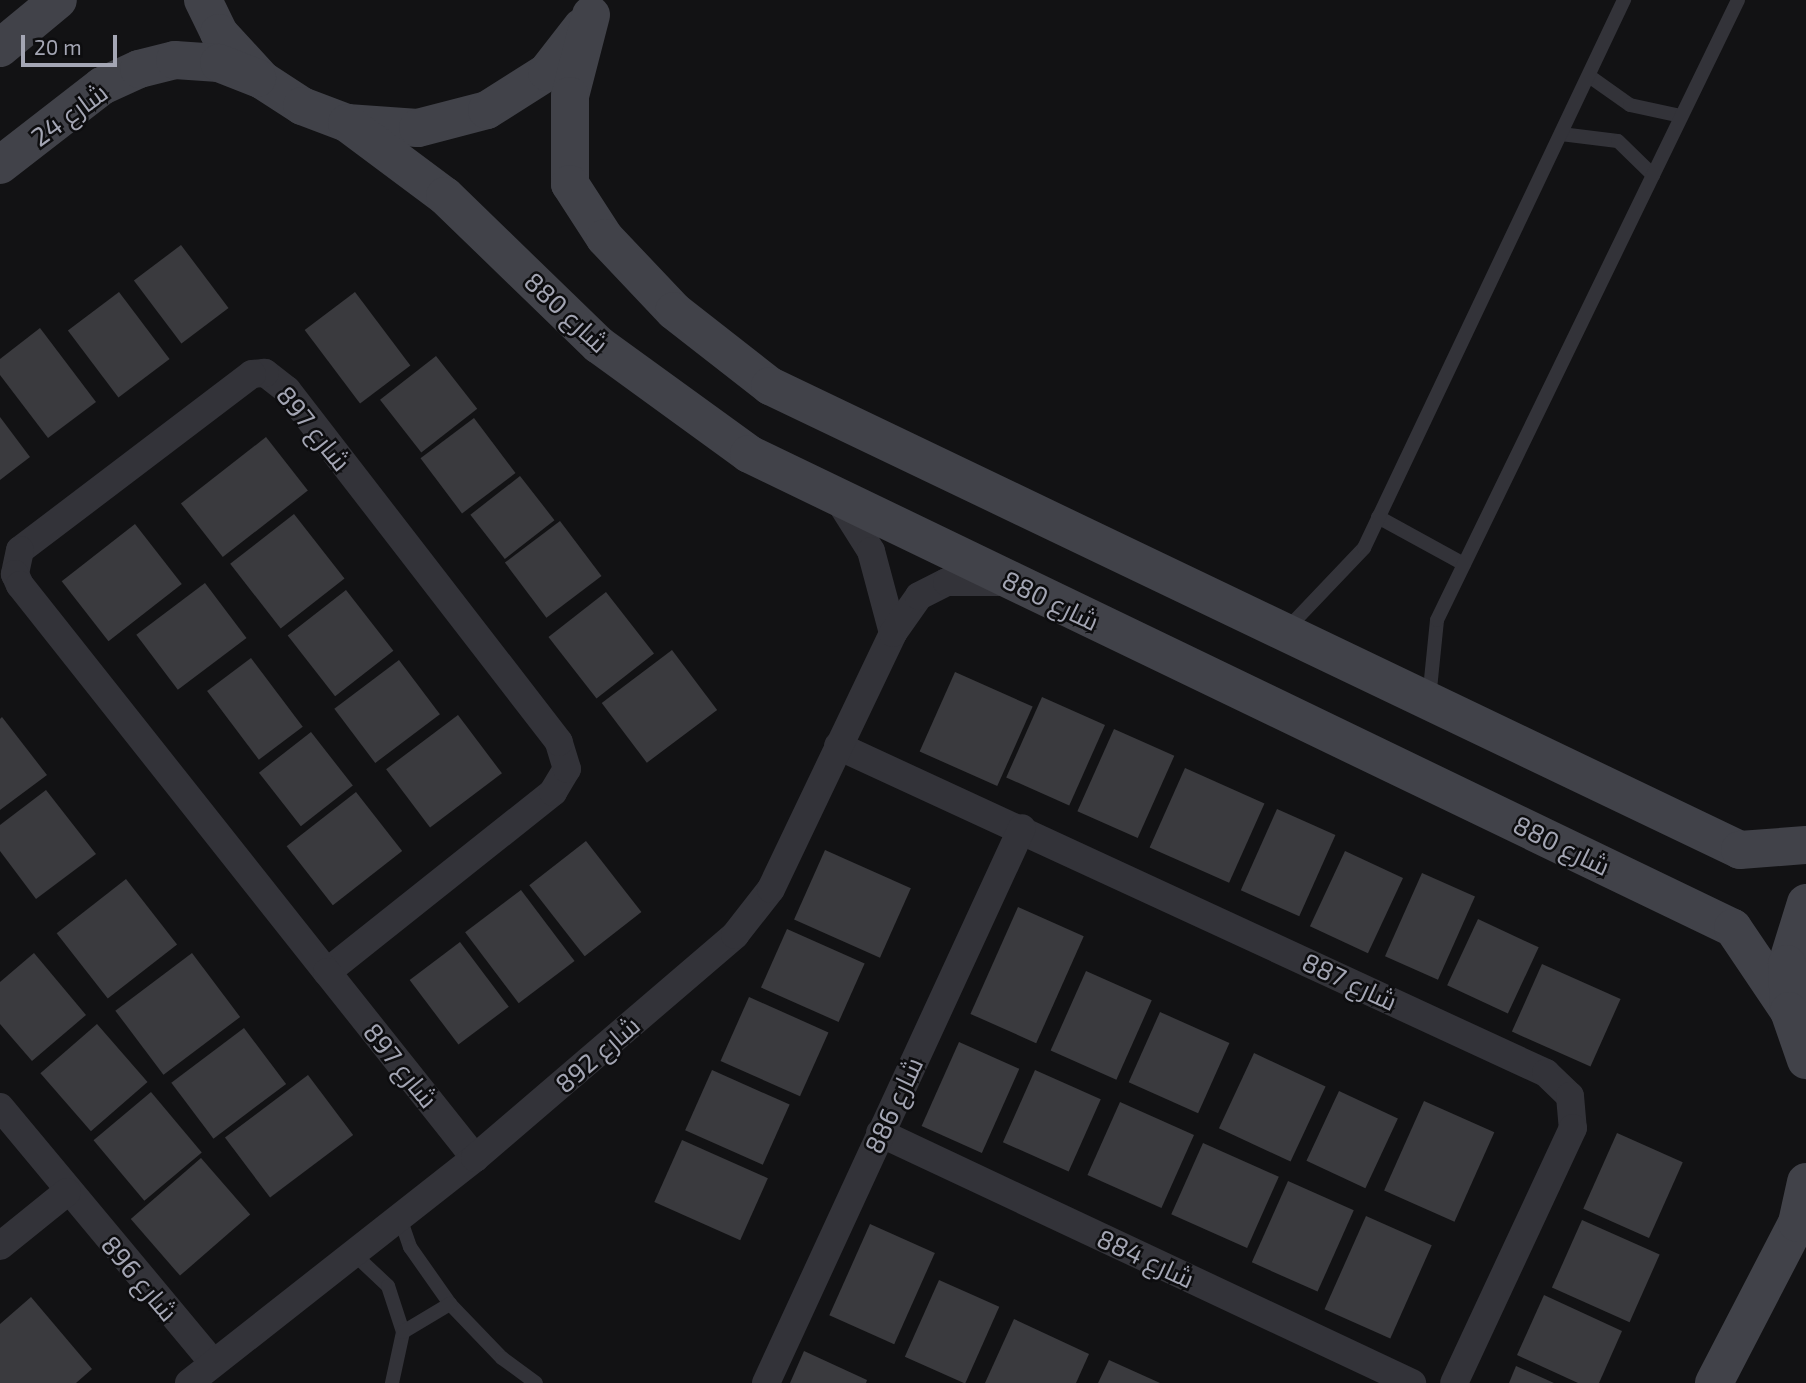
<!DOCTYPE html>
<html>
<head>
<meta charset="utf-8">
<style>
  body { margin:0 }
  #map { position:relative; width:1806px; height:1383px; overflow:hidden; background:#121214; font-family:"Exo 2",Cairo,sans-serif }
  div>[style] { position:absolute }
  .building>* { inset:0; background:#3a3a3e; transform-origin:0 0 }
  .lane>* { height:14px; margin:-7px; padding:0 7px; transform-origin:7px; border-radius:7px; background:#333339 }
  .street>* { height:28px; margin:-14px; padding:0 14px; transform-origin:14px; border-radius:14px; background:#333339 }
  .secondary>* { height:38px; margin:-19px; padding:0 19px; transform-origin:19px; border-radius:19px; background:#414249 }
  span { translate:-50% -50%; white-space:nowrap; text-align:center; line-height:1.15; -webkit-text-stroke:5px #0d0d0f; paint-order:stroke }
  .street-label { font-size:26px; color:#a4a6b4 }
  .scale { position:absolute; left:21px; top:35px; width:96px; height:32px; box-sizing:border-box; border:4px solid #a4a6b4; border-top:0; padding-left:9px; font-size:21px; line-height:24px; white-space:nowrap; color:#a4a6b4; -webkit-text-stroke:5px #0d0d0f; paint-order:stroke }
</style>
</head>
<body>
<div id="map">
  <div class="building">
    <i style="left:181px;top:245px;width:79px;height:59px;rotate:53deg"></i>
    <i style="left:119px;top:292px;width:84px;height:64px;rotate:53deg"></i>
    <i style="left:355px;top:292px;width:92px;height:63px;rotate:53deg"></i>
    <i style="clip-path:polygon(40px 328px,96px 402px,48px 438px,0 375px,0 359px)"></i>
    <i style="left:436px;top:356px;width:67px;height:71px;rotate:52deg"></i>
    <i style="clip-path:polygon(0 417px,30px 457px,0 480px)"></i>
    <i style="left:474px;top:418px;width:69px;height:67px;rotate:53deg"></i>
    <i style="left:266px;top:437px;width:68px;height:108px;rotate:52deg"></i>
    <i style="left:520px;top:476px;width:56px;height:63px;rotate:52deg"></i>
    <i style="left:294px;top:514px;width:82px;height:81px;rotate:52deg"></i>
    <i style="left:560px;top:521px;width:69px;height:69px;rotate:53deg"></i>
    <i style="left:135px;top:524px;width:76px;height:93px;rotate:52deg"></i>
    <i style="left:205px;top:583px;width:69px;height:86px;rotate:53deg"></i>
    <i style="left:346px;top:590px;width:77px;height:74px;rotate:52deg"></i>
    <i style="left:606px;top:592px;width:78px;height:73px;rotate:52deg"></i>
    <i style="left:672px;top:650px;width:75px;height:88px;rotate:53deg"></i>
    <i style="left:251px;top:658px;width:86px;height:55px;rotate:53deg"></i>
    <i style="left:399px;top:660px;width:68px;height:81px;rotate:53deg"></i>
    <i style="left:955px;top:672px;width:85px;height:87px;rotate:24deg"></i>
    <i style="left:1042px;top:697px;width:69px;height:88px;rotate:24deg"></i>
    <i style="left:458px;top:715px;width:73px;height:90px;rotate:53deg"></i>
    <i style="clip-path:polygon(2px 717px,47px 775px,0 810px,0 719px)"></i>
    <i style="left:1114px;top:729px;width:66px;height:90px;rotate:24deg"></i>
    <i style="left:311px;top:732px;width:68px;height:66px;rotate:52deg"></i>
    <i style="left:1185px;top:768px;width:87px;height:87px;rotate:24deg"></i>
    <i style="clip-path:polygon(46px 790px,96px 854px,36px 899px,0 851px,0 825px)"></i>
    <i style="left:356px;top:792px;width:75px;height:88px;rotate:52deg"></i>
    <i style="left:1277px;top:809px;width:64px;height:89px;rotate:24deg"></i>
    <i style="left:586px;top:841px;width:90px;height:72px;rotate:52deg"></i>
    <i style="left:825px;top:850px;width:94px;height:76px;rotate:24deg"></i>
    <i style="left:1345px;top:851px;width:64px;height:83px;rotate:25deg"></i>
    <i style="left:1422px;top:873px;width:58px;height:91px;rotate:24deg"></i>
    <i style="left:126px;top:879px;width:83px;height:88px;rotate:52deg"></i>
    <i style="left:521px;top:890px;width:89px;height:70px;rotate:53deg"></i>
    <i style="left:1018px;top:907px;width:72px;height:117px;rotate:24deg"></i>
    <i style="left:1478px;top:919px;width:67px;height:73px;rotate:25deg"></i>
    <i style="left:787px;top:929px;width:85px;height:64px;rotate:24deg"></i>
    <i style="left:460px;top:942px;width:81px;height:63px;rotate:53deg"></i>
    <i style="clip-path:polygon(34px 953px,86px 1015px,32px 1061px,0 1024px,0 982px)"></i>
    <i style="left:192px;top:953px;width:80px;height:96px;rotate:53deg"></i>
    <i style="left:1542px;top:964px;width:86px;height:74px;rotate:24deg"></i>
    <i style="left:1086px;top:971px;width:72px;height:87px;rotate:24deg"></i>
    <i style="left:749px;top:997px;width:87px;height:70px;rotate:24deg"></i>
    <i style="left:1160px;top:1012px;width:76px;height:77px;rotate:24deg"></i>
    <i style="left:97px;top:1024px;width:77px;height:75px;rotate:49deg"></i>
    <i style="left:244px;top:1028px;width:70px;height:91px;rotate:53deg"></i>
    <i style="left:959px;top:1042px;width:66px;height:92px;rotate:24deg"></i>
    <i style="left:1254px;top:1053px;width:79px;height:83px;rotate:25deg"></i>
    <i style="left:712px;top:1070px;width:85px;height:66px;rotate:24deg"></i>
    <i style="left:1035px;top:1070px;width:72px;height:79px;rotate:24deg"></i>
    <i style="left:308px;top:1075px;width:75px;height:104px;rotate:53deg"></i>
    <i style="left:1339px;top:1091px;width:65px;height:77px;rotate:25deg"></i>
    <i style="left:151px;top:1092px;width:79px;height:75px;rotate:50deg"></i>
    <i style="left:1424px;top:1101px;width:77px;height:98px;rotate:24deg"></i>
    <i style="left:1120px;top:1102px;width:81px;height:80px;rotate:24deg"></i>
    <i style="left:1617px;top:1133px;width:72px;height:83px;rotate:24deg"></i>
    <i style="left:682px;top:1140px;width:94px;height:68px;rotate:24deg"></i>
    <i style="left:1203px;top:1143px;width:83px;height:78px;rotate:24deg"></i>
    <i style="left:201px;top:1158px;width:75px;height:93px;rotate:49deg"></i>
    <i style="left:1288px;top:1181px;width:72px;height:89px;rotate:24deg"></i>
    <i style="left:1366px;top:1216px;width:72px;height:102px;rotate:24deg"></i>
    <i style="left:1582px;top:1220px;width:85px;height:74px;rotate:24deg"></i>
    <i style="left:870px;top:1224px;width:71px;height:100px;rotate:24deg"></i>
    <i style="left:939px;top:1280px;width:66px;height:84px;rotate:24deg"></i>
    <i style="clip-path:polygon(1544px 1295px,1622px 1331px,1599px 1383px,1578px 1383px,1517px 1355px)"></i>
    <i style="clip-path:polygon(31px 1297px,92px 1369px,76px 1383px,0 1383px,0 1324px)"></i>
    <i style="clip-path:polygon(1014px 1319px,1089px 1354px,1076px 1383px,985px 1383px)"></i>
    <i style="clip-path:polygon(804px 1351px,867px 1380px,866px 1383px,790px 1383px)"></i>
    <i style="clip-path:polygon(1109px 1360px,1160px 1383px,1098px 1383px)"></i>
    <i style="clip-path:polygon(1516px 1366px,1554px 1383px,1509px 1383px)"></i>
  </div>
  <div class="lane">
    <i style="left:1589px;top:76px;width:50px;rotate:35.3deg"></i>
    <i style="left:1630px;top:105px;width:52px;rotate:12.2deg"></i>
    <i style="left:1561px;top:134px;width:57px;rotate:7deg"></i>
    <i style="left:1618px;top:141px;width:49px;rotate:44.2deg"></i>
    <i style="left:1378px;top:517px;width:98px;rotate:28.7deg"></i>
    <i style="left:1286px;top:630px;width:113px;rotate:-46.4deg"></i>
    <i style="left:1364px;top:548px;width:607px;rotate:-64.62deg"></i>
    <i style="left:1429px;top:699px;width:79px;rotate:-84.2deg"></i>
    <i style="left:1437px;top:620px;width:689px;rotate:-64.1deg"></i>
    <i style="left:399px;top:1215px;width:34px;rotate:71deg"></i>
    <i style="left:410px;top:1247px;width:70px;rotate:54.9deg"></i>
    <i style="left:450px;top:1304px;width:75px;rotate:46.1deg"></i>
    <i style="left:502px;top:1358px;width:42px;rotate:36.3deg"></i>
    <i style="left:355px;top:1255px;width:45px;rotate:43.2deg"></i>
    <i style="left:388px;top:1286px;width:48px;rotate:71.9deg"></i>
    <i style="left:392px;top:1383px;width:52px;rotate:-77.8deg"></i>
    <i style="left:403px;top:1332px;width:55px;rotate:-30.8deg"></i>
  </div>
  <div class="street">
    <i style="left:837px;top:497px;width:64px;rotate:57.8deg"></i>
    <i style="left:871px;top:551px;width:85px;rotate:75deg"></i>
    <i style="left:838px;top:746px;width:780px;rotate:24.79deg"></i>
    <i style="left:1546px;top:1073px;width:33px;rotate:44deg"></i>
    <i style="left:1570px;top:1096px;width:32px;rotate:85deg"></i>
    <i style="left:1573px;top:1128px;width:281px;rotate:115deg"></i>
    <i style="left:327px;top:972px;width:289px;rotate:-38.5deg"></i>
    <i style="left:553px;top:792px;width:27px;rotate:-59deg"></i>
    <i style="left:567px;top:769px;width:28px;rotate:-107deg"></i>
    <i style="left:559px;top:742px;width:445px;rotate:-127.7deg"></i>
    <i style="left:287px;top:390px;width:28px;rotate:-142deg"></i>
    <i style="left:265px;top:373px;width:13px;rotate:176deg"></i>
    <i style="left:252px;top:374px;width:291px;rotate:142.8deg"></i>
    <i style="left:20px;top:550px;width:25px;rotate:102deg"></i>
    <i style="left:15px;top:574px;width:12px;rotate:66deg"></i>
    <i style="left:20px;top:585px;width:494px;rotate:51.6deg"></i>
    <i style="left:327px;top:972px;width:238px;rotate:51.5deg"></i>
    <i style="left:0;top:1107px;width:333px;rotate:50.2deg"></i>
    <i style="left:880px;top:1133px;width:588px;rotate:25.17deg"></i>
    <i style="left:0;top:1246px;width:86px;rotate:-38.9deg"></i>
    <i style="left:189px;top:1383px;width:364px;rotate:-38.2deg"></i>
    <i style="left:475px;top:1158px;width:343px;rotate:-40.6deg"></i>
    <i style="left:735px;top:935px;width:58px;rotate:-52deg"></i>
    <i style="left:771px;top:889px;width:284px;rotate:-64.5deg"></i>
    <i style="left:893px;top:633px;width:45px;rotate:-54.9deg"></i>
    <i style="left:919px;top:596px;width:31px;rotate:-27deg"></i>
    <i style="left:947px;top:582px;width:58px"></i>
    <i style="left:766px;top:1383px;width:611px;rotate:-65.24deg"></i>
  </div>
  <div class="secondary">
    <i style="left:203px;top:0;width:37px;rotate:64deg"></i>
    <i style="left:219px;top:33px;width:64px;rotate:47.5deg"></i>
    <i style="left:262px;top:80px;width:48px;rotate:33deg"></i>
    <i style="left:302px;top:106px;width:48px;rotate:20.7deg"></i>
    <i style="left:347px;top:123px;width:71px;rotate:4deg"></i>
    <i style="left:418px;top:128px;width:71px;rotate:-14.6deg"></i>
    <i style="left:487px;top:110px;width:71px;rotate:-32.3deg"></i>
    <i style="left:547px;top:72px;width:57px;rotate:-52.1deg"></i>
    <i style="left:591px;top:15px;width:84px;rotate:104.5deg"></i>
    <i style="left:570px;top:96px;width:88px;rotate:90deg"></i>
    <i style="left:570px;top:184px;width:64px;rotate:57.1deg"></i>
    <i style="left:605px;top:238px;width:100px;rotate:46.6deg"></i>
    <i style="left:674px;top:311px;width:122px;rotate:38deg"></i>
    <i style="left:770px;top:386px;width:1075px;rotate:25.56deg"></i>
    <i style="left:1740px;top:850px;width:66px;rotate:-4.3deg"></i>
    <i style="left:0;top:48px;width:75px;rotate:-39.6deg"></i>
    <i style="left:347px;top:123px;width:122px;rotate:36.7deg"></i>
    <i style="left:445px;top:196px;width:214px;rotate:44.1deg"></i>
    <i style="left:599px;top:345px;width:185px;rotate:36deg"></i>
    <i style="left:749px;top:454px;width:1092px;rotate:25.72deg"></i>
    <i style="left:1733px;top:928px;width:100px;rotate:56deg"></i>
    <i style="left:0;top:165px;width:129px;rotate:-37.8deg"></i>
    <i style="left:102px;top:86px;width:41px;rotate:-24.7deg"></i>
    <i style="left:139px;top:69px;width:37px;rotate:-14deg"></i>
    <i style="left:175px;top:60px;width:44px;rotate:3.9deg"></i>
    <i style="left:219px;top:63px;width:41px;rotate:21.5deg"></i>
    <i style="left:1806px;top:903px;width:64px;rotate:107.3deg"></i>
    <i style="left:1787px;top:964px;width:47px;rotate:87.6deg"></i>
    <i style="left:1789px;top:1011px;width:52px;rotate:70.9deg"></i>
    <i style="left:1714px;top:1383px;width:180px;rotate:-62.6deg"></i>
    <i style="left:1797px;top:1223px;width:42px;rotate:-77.6deg"></i>
  </div>
  <div class="street-label">
    <span style="left:69px;top:114px;rotate:-36deg">شارع 24</span>
    <span style="left:567px;top:312px;rotate:43deg">شارع 880</span>
    <span style="left:314px;top:428px;rotate:51deg">شارع 897</span>
    <span style="left:1051px;top:600px;rotate:26deg">شارع 880</span>
    <span style="left:1562px;top:845px;rotate:26deg">شارع 880</span>
    <span style="left:1350px;top:981px;rotate:25deg">شارع 887</span>
    <span style="left:597px;top:1054px;rotate:-41deg">شارع 892</span>
    <span style="left:401px;top:1065px;rotate:51deg">شارع 897</span>
    <span style="left:893px;top:1105px;rotate:-65deg">شارع 886</span>
    <span style="left:1146px;top:1258px;rotate:25deg">شارع 884</span>
    <span style="left:140px;top:1278px;rotate:50deg">شارع 896</span>
  </div>
  <div class="scale">20 m</div>
</div>
</body>
</html>
